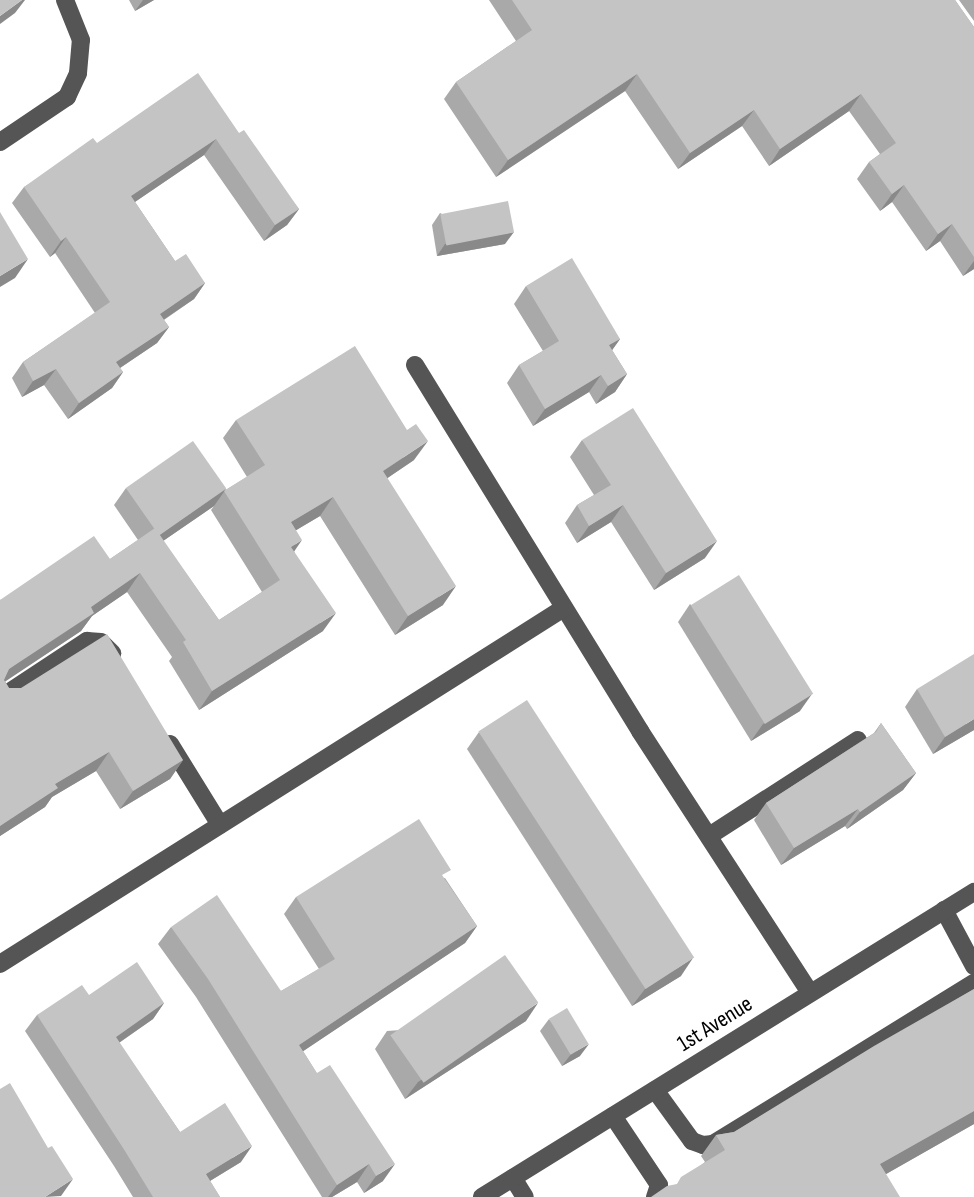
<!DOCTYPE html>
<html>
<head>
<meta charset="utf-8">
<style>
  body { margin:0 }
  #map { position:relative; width:974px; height:1197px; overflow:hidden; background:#fff; font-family:"Sofia Sans Condensed",sans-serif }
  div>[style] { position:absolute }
  .minor>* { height:18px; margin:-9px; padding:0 9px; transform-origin:9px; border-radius:9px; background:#555 }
  .wall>* { inset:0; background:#a9a9a9 }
  .shaded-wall>* { inset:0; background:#898989 }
  .building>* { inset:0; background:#c4c4c4; transform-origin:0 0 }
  span { translate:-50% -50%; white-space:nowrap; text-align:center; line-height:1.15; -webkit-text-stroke:5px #fff; paint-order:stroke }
  .street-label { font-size:23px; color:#000 }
</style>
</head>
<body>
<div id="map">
  <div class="minor">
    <i style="left:0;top:142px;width:81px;rotate:-33.9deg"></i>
    <i style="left:67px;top:97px;width:26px;rotate:-65deg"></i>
    <i style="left:78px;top:73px;width:33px;rotate:-85deg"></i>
    <i style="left:81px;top:40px;width:43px;rotate:-111.8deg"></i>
    <i style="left:415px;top:365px;width:430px;rotate:58.4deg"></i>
    <i style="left:640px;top:731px;width:312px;rotate:57deg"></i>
    <i style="left:2px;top:697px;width:102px;rotate:-33.4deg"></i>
    <i style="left:87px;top:641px;width:14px;rotate:4deg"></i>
    <i style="left:101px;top:642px;width:16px;rotate:45deg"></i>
    <i style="left:170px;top:744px;width:95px;rotate:58.3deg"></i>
    <i style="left:709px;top:836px;width:177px;rotate:-32.8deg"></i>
    <i style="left:944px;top:910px;width:64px;rotate:61.8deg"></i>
    <i style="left:0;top:964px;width:667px;rotate:-32.26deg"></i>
    <i style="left:655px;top:1090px;width:63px;rotate:54deg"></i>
    <i style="left:692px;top:1141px;width:12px;rotate:20deg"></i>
    <i style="left:703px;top:1145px;width:10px;rotate:-6deg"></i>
    <i style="left:713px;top:1144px;width:307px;rotate:-31.7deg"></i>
    <i style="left:613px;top:1116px;width:83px;rotate:56.3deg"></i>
    <i style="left:659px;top:1185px;width:13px;rotate:108deg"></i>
    <i style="left:513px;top:1178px;width:22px;rotate:58deg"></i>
    <i style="left:482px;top:1197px;width:579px;rotate:-31.8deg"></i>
  </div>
  <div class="wall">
    <i style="clip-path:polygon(129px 0,154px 0,135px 11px)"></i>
    <i style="clip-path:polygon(489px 0,955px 0,974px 27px,974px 269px,963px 276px,940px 241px,926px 251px,892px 202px,880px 211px,857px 179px,869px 162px,880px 154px,849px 111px,769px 166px,742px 126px,678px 169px,625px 91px,496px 177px,444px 99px,456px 82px,516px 41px)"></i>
    <i style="clip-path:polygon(959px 0,974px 0,974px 21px)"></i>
    <i style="clip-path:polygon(239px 133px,299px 209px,287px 225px,264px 241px,204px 155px,135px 202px,175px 261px,205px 283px,194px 299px,164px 320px,169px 327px,157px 343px,120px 368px,123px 372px,112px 388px,68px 419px,44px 385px,22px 397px,12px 378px,23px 362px,95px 313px,55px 253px,50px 257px,12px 203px,24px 187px,97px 143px)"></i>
    <i style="clip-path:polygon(440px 213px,505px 244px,437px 256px,432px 225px)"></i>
    <i style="clip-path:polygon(526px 286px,620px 339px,612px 350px,627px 374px,615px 392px,596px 404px,589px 392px,533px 426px,507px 383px,519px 365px,543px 351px,514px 304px)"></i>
    <i style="clip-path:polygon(evenodd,236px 420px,414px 460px,387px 478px,443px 605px,395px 635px,320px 516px,296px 530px,294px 551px,323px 631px,199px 710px,169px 661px,172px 657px,127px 592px,92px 616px,81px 631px,5px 681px,9px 688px,183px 760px,170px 779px,120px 809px,96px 771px,52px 797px,45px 807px,0 836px,0 600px,110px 559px,138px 540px,114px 505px,126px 488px,226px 489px,224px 491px,247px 477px,223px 438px,236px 420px,214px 506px,211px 510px,262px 592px,219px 620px,163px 541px,214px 506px)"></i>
    <i style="clip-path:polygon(582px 440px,705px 558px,654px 590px,611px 522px,577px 543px,565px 523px,577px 505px,594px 495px,570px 457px)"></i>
    <i style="clip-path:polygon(690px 604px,800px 711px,751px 741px,678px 622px)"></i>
    <i style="clip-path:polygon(917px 689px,974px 730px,933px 754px,905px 707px)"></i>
    <i style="clip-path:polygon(881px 723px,916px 773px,903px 790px,847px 829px,845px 826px,781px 865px,754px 820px,766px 803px,874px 733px)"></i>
    <i style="clip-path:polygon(479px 732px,681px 976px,632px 1006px,467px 749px)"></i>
    <i style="clip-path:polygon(445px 878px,477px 926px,465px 943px,303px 1051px,383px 1181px,364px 1193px,357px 1182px,332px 1197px,322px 1197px,196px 997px,158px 944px,171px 927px,281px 991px,319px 969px,284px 914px,296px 897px)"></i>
    <i style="clip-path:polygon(974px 989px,974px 1124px,886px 1174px,676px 1185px,705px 1162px,701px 1156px,716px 1135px,734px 1132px)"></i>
    <i style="clip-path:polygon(89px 995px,164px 1003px,153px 1019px,119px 1043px,180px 1132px,241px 1162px,210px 1181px,220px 1197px,133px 1197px,114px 1166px,25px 1031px,37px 1015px)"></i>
    <i style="clip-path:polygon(549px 1019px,580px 1056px,562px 1066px,540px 1031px)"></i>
    <i style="clip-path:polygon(526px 1021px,405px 1099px,375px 1049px,387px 1031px)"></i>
  </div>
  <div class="shaded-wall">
    <i style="clip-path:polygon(22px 0,25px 0,15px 13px,0 24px,0 16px)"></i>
    <i style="clip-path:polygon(143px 0,154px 0,135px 11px)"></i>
    <i style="clip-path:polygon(637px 74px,625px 91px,496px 177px,508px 160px)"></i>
    <i style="clip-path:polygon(861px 94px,849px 111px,769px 166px,780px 149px)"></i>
    <i style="clip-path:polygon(754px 110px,742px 126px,678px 169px,690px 153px)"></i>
    <i style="clip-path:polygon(216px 139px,204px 155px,120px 212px,131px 196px)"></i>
    <i style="clip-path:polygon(904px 185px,892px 202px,880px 211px,892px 194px)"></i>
    <i style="clip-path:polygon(299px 209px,287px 225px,264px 241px,275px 225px)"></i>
    <i style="clip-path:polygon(952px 224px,940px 241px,926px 251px,938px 234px)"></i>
    <i style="clip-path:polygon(514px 232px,505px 244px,437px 256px,445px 244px)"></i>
    <i style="clip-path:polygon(66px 237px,55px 253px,50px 257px,61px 241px)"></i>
    <i style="clip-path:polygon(28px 259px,15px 278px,0 287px,0 276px)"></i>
    <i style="clip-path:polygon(974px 261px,974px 269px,963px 276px)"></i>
    <i style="clip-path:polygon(205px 283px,194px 299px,148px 330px,160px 314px)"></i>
    <i style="clip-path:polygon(169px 327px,157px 343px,105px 378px,116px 362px)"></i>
    <i style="clip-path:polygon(620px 339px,608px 356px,609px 345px)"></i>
    <i style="clip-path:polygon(56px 369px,44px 385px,22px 397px,33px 381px)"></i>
    <i style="clip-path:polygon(123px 372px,112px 388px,68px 419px,79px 403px)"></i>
    <i style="clip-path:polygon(627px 374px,615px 392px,596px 404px,608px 386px)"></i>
    <i style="clip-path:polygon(601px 375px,589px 392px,533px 426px,545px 409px)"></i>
    <i style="clip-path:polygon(428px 441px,414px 460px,370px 490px,383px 471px)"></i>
    <i style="clip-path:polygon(226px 489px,214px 506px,147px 552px,159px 535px)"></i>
    <i style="clip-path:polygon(333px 497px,320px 516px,278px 541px,291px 522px)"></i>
    <i style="clip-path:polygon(623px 505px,611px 522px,577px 543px,589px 526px)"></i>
    <i style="clip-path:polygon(302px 540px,289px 559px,291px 547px)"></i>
    <i style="clip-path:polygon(717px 541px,705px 558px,654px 590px,666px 573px)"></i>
    <i style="clip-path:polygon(140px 573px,127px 592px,92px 616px,81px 631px,0 685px,9px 669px,91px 607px)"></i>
    <i style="clip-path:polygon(456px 586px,443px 605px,395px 635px,408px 616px)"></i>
    <i style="clip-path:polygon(336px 613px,323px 631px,199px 710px,212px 691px)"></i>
    <i style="clip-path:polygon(812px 694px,800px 711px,751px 741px,763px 724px)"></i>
    <i style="clip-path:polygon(974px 719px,974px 730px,933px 754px,945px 737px)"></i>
    <i style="clip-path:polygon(109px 752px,96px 771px,52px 797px,45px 807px,0 836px,0 826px,55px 784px)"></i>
    <i style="clip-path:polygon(183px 760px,170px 779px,120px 809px,133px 791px)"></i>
    <i style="clip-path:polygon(916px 773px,903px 790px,847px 829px,860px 812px)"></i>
    <i style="clip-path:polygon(858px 809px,845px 826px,781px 865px,794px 848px)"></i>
    <i style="clip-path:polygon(477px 926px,465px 943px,287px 1062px,299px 1045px)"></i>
    <i style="clip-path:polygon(693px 958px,681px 976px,632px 1006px,645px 989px)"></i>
    <i style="clip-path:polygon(164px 1003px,153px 1019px,104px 1053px,116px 1037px)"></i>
    <i style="clip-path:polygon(538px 1003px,526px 1021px,405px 1099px,418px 1082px)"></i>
    <i style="clip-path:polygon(589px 1044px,580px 1056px,562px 1066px,571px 1054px)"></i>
    <i style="clip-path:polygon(974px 1111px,974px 1124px,865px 1186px,880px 1164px)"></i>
    <i style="clip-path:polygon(252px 1146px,241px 1162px,195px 1190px,206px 1174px)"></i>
    <i style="clip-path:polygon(369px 1164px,357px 1182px,332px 1197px,328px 1197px,337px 1185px)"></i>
    <i style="clip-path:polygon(395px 1164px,383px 1181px,364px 1193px,376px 1176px)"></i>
    <i style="clip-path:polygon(73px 1179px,61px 1196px,45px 1197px)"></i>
  </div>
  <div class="building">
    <i style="clip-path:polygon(0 0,22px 0,0 16px)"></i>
    <i style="clip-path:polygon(512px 0,955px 0,974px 27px,974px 257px,952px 224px,938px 234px,904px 185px,892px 194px,869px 162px,896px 143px,861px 94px,780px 149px,754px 110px,690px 153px,637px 74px,508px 160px,456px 82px,532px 30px)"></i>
    <i style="clip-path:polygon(198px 73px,239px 133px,244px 130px,299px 209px,275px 225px,216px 139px,131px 196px,175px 261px,186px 254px,205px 283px,160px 314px,169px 327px,116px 362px,123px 372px,79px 403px,56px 369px,33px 381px,23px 362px,110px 302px,66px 237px,61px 241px,24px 187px,93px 138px,97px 143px)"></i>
    <i style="left:508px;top:201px;width:32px;height:69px;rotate:79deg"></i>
    <i style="clip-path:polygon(0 212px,28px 259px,0 276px)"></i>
    <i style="clip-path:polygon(572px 258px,620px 339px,609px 345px,627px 374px,608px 386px,601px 375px,545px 409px,519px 365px,559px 341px,526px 286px)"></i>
    <i style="clip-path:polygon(355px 346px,407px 430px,416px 424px,428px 441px,383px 471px,456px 586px,408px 616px,333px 497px,291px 522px,302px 540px,291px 547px,336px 613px,212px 691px,183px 642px,186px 640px,140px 573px,91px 607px,94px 613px,9px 669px,4px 680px,9px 688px,21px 688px,107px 634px,183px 760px,133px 791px,109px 752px,55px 784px,58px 788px,0 826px,0 600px,94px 536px,110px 559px,155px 528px,219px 620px,280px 580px,224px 491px,265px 465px,236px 420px)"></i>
    <i style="clip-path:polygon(633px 408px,717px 541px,666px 573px,623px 505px,589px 526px,577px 505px,611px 485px,582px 440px)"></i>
    <i style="left:193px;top:441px;width:58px;height:82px;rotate:55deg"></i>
    <i style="left:739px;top:575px;width:140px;height:57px;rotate:58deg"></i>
    <i style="clip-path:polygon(974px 654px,974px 719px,945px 737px,917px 689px)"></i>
    <i style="left:527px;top:700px;width:307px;height:58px;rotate:57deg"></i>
    <i style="clip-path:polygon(881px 723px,916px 773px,860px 812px,858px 809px,794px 848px,766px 803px,876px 732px)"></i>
    <i style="clip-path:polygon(419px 819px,451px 870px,442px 875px,477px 926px,299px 1045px,317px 1073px,330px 1065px,395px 1164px,376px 1176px,369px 1164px,337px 1185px,208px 979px,171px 927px,217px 895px,281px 991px,335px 959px,296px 897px)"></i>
    <i style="left:505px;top:955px;width:58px;height:140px;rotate:55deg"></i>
    <i style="clip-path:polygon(137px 962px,164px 1003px,116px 1037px,180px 1132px,225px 1103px,252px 1146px,206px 1174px,220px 1197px,153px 1197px,125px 1151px,37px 1015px,82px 985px,89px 995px)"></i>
    <i style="clip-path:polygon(974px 989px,974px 1111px,880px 1164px,900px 1197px,651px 1197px,667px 1186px,677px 1184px,681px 1177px,725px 1150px,716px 1135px,734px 1132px,874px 1046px)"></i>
    <i style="left:567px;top:1008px;width:42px;height:21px;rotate:59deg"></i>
    <i style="clip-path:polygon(10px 1083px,48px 1148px,52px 1146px,73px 1179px,45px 1197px,0 1197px,0 1089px)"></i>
  </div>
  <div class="street-label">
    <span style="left:715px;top:1024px;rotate:-32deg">1st Avenue</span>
  </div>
</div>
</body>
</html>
